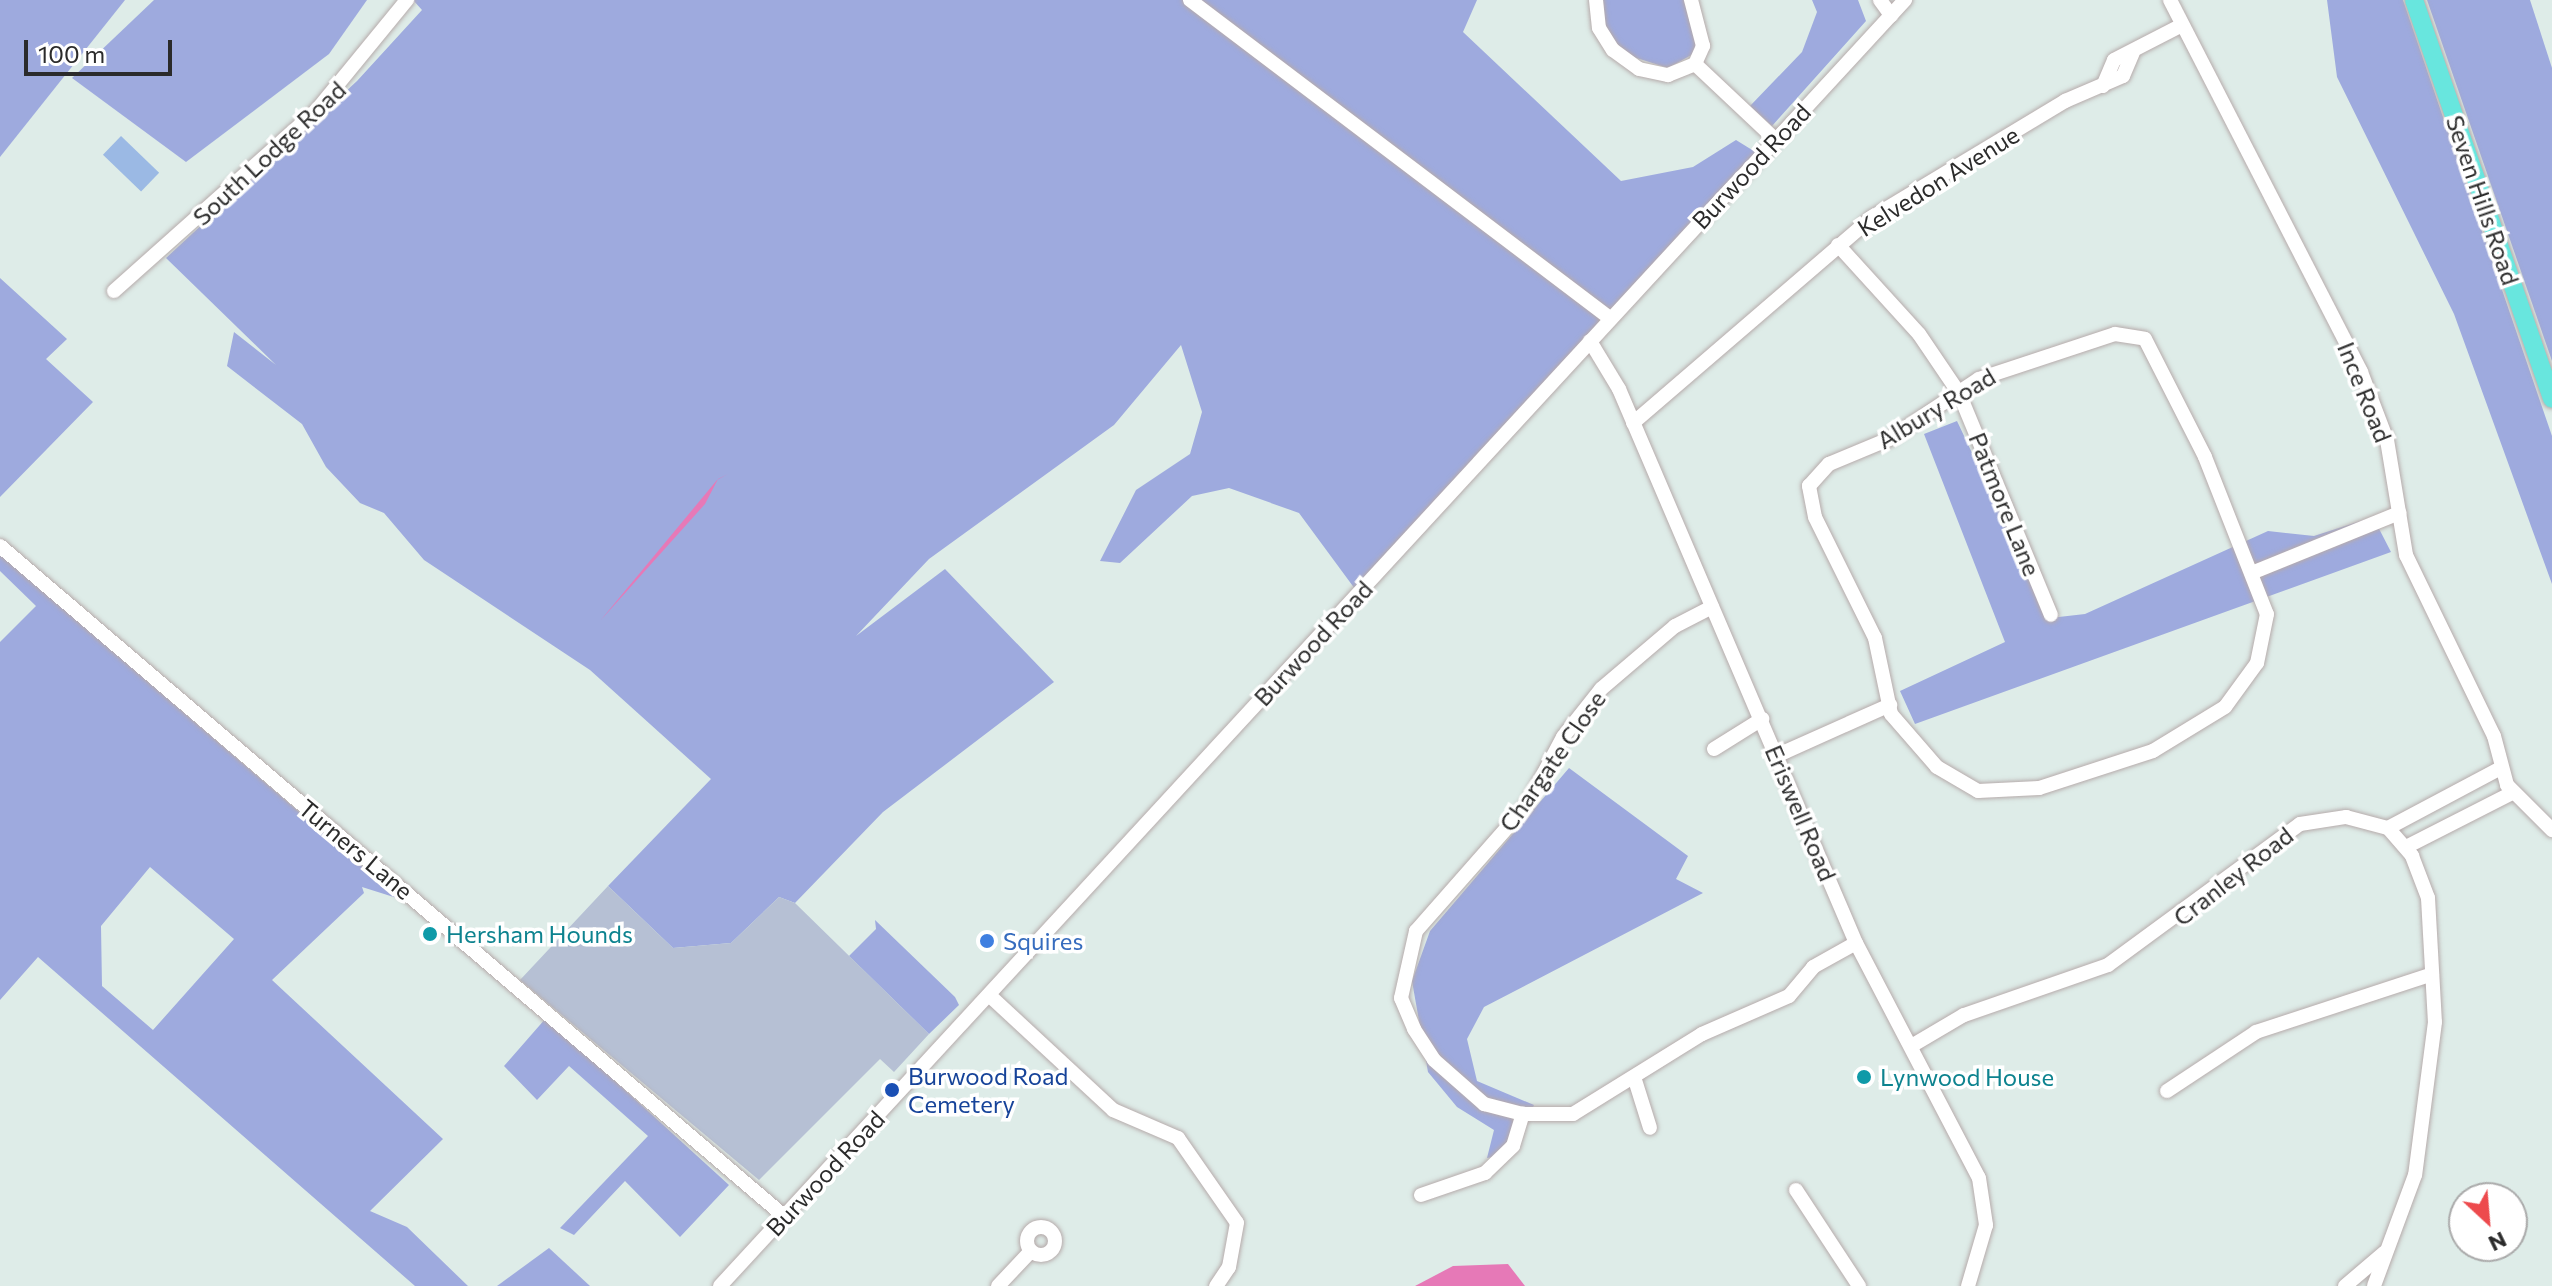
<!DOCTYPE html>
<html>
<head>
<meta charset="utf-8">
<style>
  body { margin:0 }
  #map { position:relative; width:2552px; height:1286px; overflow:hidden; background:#deece8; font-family:Commissioner,sans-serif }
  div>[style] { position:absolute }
  .green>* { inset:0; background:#9eaade }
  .cemetery>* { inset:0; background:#b6c0d4 }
  .pitch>* { inset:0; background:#9bb9e4; transform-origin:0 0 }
  .water>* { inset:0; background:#e679b7 }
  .roads { filter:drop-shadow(0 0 2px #b6abab) drop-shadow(0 0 2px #b6abab) }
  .minor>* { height:14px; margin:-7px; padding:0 7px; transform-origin:7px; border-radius:7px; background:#fff }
  .minor>.ring { margin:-7px; padding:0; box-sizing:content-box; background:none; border:14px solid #fff; border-radius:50% }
  .major>* { height:18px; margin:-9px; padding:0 9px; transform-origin:9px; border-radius:9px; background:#68e6de }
  .dots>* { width:22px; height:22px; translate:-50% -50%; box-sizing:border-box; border:4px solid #fff; border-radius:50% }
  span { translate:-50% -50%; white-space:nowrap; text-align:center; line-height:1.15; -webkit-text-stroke:7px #fff; paint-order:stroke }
  .street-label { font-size:24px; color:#2b2b2b }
  .culture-label { font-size:24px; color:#0d838f }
  .left { translate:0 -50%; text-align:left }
  .shop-label { font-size:24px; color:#366cbe }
  .transit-label { font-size:24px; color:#164399 }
  .north { position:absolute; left:2448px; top:1182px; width:80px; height:80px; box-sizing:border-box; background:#fff; border:2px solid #aaa; border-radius:50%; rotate:154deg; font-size:22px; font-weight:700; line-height:32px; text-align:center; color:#2b2b2b }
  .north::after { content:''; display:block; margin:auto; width:28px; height:36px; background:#ed4a4d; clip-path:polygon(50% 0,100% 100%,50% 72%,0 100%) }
  .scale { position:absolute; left:24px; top:40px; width:148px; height:36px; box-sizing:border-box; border:4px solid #2b2b2b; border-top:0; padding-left:10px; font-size:24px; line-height:28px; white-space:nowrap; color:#2b2b2b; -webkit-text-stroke:6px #fff; paint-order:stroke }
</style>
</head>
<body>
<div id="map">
  <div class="green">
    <i style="clip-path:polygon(0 0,125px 0,0 157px)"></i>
    <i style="clip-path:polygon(154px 0,367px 0,329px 54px,186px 162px,72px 78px)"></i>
    <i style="clip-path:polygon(413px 0,1477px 0,1463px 32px,1621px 181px,1693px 167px,1736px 140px,1757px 153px,1355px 589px,1299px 513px,1229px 488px,1192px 496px,1120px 563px,1100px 561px,1136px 490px,1190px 454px,1202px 412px,1181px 345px,1114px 425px,929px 559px,856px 636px,945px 569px,1054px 682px,883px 812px,795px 903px,779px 897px,731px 943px,673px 948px,608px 886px,711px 779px,590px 670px,424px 560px,384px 513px,360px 503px,326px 467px,302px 424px,227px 366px,234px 332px,276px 365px,166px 258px,357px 81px,422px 10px)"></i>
    <i style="clip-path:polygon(1600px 0,1686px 0,1699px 35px,1695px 53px,1668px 68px,1624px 54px,1605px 28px)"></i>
    <i style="clip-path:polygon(1812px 0,1858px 0,1866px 21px,1772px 126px,1750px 106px,1802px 52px,1817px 12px)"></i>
    <i style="clip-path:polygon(2327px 0,2403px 0,2552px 436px,2552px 584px,2454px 314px,2337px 77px)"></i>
    <i style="clip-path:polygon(2427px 0,2530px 0,2552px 68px,2552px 361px)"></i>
    <i style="clip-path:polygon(0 278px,67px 339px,46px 359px,93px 402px,0 497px)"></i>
    <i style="clip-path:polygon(1957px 421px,2050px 618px,2085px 614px,2268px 531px,2314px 536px,2373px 517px,2391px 552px,1915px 724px,1900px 691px,2005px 642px,1924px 434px)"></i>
    <i style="clip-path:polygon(evenodd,0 554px,400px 899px,362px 887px,364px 893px,272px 980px,443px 1139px,370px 1211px,407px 1227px,468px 1286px,415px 1286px,38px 957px,0 1000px,0 642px,36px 606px,0 571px,0 554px,150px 867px,234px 939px,153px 1030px,102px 986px,101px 926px,150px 867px)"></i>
    <i style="clip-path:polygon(1569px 768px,1688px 856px,1676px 879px,1703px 893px,1484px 1007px,1467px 1039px,1477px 1081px,1534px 1105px,1512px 1154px,1487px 1158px,1494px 1130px,1457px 1107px,1428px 1072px,1412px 981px,1430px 931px)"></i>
    <i style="clip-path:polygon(875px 920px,955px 997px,959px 1005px,929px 1034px,849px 956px,876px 929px)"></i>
    <i style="clip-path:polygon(546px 1018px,729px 1185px,680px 1237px,625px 1181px,574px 1235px,560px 1228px,648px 1136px,569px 1066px,537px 1100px,504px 1066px)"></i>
    <i style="clip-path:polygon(549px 1248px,590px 1286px,497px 1286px)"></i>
  </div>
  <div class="cemetery">
    <i style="clip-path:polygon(608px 886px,673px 948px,731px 943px,779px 897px,795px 903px,929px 1034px,894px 1072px,880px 1059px,759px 1180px,520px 980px)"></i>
  </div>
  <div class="pitch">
    <i style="left:121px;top:136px;width:53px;height:26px;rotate:44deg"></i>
  </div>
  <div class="water">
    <i style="clip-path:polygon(728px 474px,718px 479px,705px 504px,600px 621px,717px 480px)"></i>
    <i style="clip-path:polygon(1508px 1264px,1525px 1286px,1415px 1286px,1453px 1266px)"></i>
  </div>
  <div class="roads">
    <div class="minor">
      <i style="left:1190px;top:0;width:528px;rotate:37.15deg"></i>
      <i style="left:1596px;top:0;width:28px;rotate:84deg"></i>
      <i style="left:1599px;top:28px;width:26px;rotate:58deg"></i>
      <i style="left:1613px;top:50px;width:32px;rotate:36deg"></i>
      <i style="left:1639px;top:69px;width:30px;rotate:12deg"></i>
      <i style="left:1668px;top:75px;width:29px;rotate:-22deg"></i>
      <i style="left:1695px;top:64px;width:20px;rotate:-66deg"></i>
      <i style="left:1703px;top:46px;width:48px;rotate:-104.6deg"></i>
      <i style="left:1880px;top:0;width:19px;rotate:54deg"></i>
      <i style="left:2170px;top:0;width:418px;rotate:62.8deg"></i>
      <i style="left:2361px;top:372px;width:73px;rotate:69.1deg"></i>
      <i style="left:2387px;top:440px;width:117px;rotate:80.6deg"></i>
      <i style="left:2406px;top:555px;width:201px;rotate:64.1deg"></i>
      <i style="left:2494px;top:736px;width:51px;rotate:75.1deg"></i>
      <i style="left:2507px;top:785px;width:64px;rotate:45deg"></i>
      <i style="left:1695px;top:64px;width:111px;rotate:43.2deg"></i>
      <i style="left:2103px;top:86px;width:28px;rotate:-67deg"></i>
      <i style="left:2114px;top:60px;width:76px;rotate:-27.2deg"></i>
      <i style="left:1838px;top:245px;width:120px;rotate:47.7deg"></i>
      <i style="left:1919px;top:334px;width:71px;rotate:55.9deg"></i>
      <i style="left:1959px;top:393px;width:240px;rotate:67.5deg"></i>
      <i style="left:114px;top:291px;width:271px;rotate:-41.7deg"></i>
      <i style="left:316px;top:111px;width:144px;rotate:-50.7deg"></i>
      <i style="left:2115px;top:334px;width:30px;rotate:9deg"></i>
      <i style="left:2145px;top:339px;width:132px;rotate:63deg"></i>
      <i style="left:2205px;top:457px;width:169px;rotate:68.5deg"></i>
      <i style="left:2267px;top:614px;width:50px;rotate:101.5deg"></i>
      <i style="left:2257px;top:663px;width:54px;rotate:126deg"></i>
      <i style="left:2225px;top:707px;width:84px;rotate:148.6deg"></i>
      <i style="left:2153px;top:751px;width:120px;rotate:162deg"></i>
      <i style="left:2039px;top:788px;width:61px;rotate:177.2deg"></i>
      <i style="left:1978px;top:791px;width:48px;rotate:-149.7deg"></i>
      <i style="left:1937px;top:767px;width:70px;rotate:-131deg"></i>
      <i style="left:1891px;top:714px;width:78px;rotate:-101.9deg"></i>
      <i style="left:1875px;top:638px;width:135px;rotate:-116.4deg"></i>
      <i style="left:1815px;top:517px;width:32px;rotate:-101deg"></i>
      <i style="left:1809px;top:486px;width:30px;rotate:-48deg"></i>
      <i style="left:1829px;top:464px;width:65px;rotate:-22.6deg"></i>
      <i style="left:1889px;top:439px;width:108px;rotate:-33.7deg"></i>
      <i style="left:1979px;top:379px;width:143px;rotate:-18.3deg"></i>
      <i style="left:1590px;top:341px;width:56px;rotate:58.9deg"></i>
      <i style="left:1619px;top:389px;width:603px;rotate:66.84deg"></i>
      <i style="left:1856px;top:943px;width:265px;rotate:62.4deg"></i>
      <i style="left:1979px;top:1178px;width:48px;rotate:81.5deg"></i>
      <i style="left:1986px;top:1225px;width:64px;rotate:106.4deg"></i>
      <i style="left:1633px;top:423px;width:314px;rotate:-40.7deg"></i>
      <i style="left:1871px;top:218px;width:227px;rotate:-31.1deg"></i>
      <i style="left:2065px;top:101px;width:63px;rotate:-23.3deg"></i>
      <i style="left:2123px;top:76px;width:25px;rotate:-67deg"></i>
      <i style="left:0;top:546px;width:1031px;rotate:40.52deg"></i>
      <i style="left:2254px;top:572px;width:157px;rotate:-22.1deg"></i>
      <i style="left:1712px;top:607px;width:42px;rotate:152.8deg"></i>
      <i style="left:1675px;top:626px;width:97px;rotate:139.6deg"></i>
      <i style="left:1601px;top:689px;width:61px;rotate:128.4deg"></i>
      <i style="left:1563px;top:737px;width:77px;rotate:117.9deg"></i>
      <i style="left:1527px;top:805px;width:168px;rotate:131.4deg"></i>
      <i style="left:1416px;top:931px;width:69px;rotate:102.6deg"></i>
      <i style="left:1401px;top:998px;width:34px;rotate:67deg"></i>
      <i style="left:1414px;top:1029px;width:37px;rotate:57deg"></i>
      <i style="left:1434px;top:1060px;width:67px;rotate:41.3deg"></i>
      <i style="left:1484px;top:1104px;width:40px;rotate:14.4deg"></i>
      <i style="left:1523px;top:1114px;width:50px"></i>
      <i style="left:1573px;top:1114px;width:152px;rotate:-31.8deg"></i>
      <i style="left:1702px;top:1034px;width:95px;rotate:-23.6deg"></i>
      <i style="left:1789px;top:996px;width:38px;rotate:-50deg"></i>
      <i style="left:1813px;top:967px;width:49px;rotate:-29.2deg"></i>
      <i style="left:1714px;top:749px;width:57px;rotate:-32deg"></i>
      <i style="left:1778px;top:755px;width:123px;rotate:-24.1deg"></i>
      <i style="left:2388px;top:828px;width:128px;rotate:-28deg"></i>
      <i style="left:2406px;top:847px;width:119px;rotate:-27deg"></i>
      <i style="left:989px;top:995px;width:169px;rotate:42.8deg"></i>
      <i style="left:1113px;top:1110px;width:71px;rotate:23.3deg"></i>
      <i style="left:1178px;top:1138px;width:103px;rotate:55.2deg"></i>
      <i style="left:1237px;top:1223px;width:45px;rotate:100.3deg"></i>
      <i style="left:1229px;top:1267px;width:23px;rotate:124deg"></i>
      <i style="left:1913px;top:1045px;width:59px;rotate:-30.5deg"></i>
      <i style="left:1964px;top:1015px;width:152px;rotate:-19.1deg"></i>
      <i style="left:2108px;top:965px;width:238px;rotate:-36.3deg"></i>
      <i style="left:2300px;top:824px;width:47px;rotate:-8.7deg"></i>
      <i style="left:2346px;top:817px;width:43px;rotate:14.7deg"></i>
      <i style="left:2388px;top:828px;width:37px;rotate:49deg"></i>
      <i style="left:2412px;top:856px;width:45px;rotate:69.1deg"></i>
      <i style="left:2428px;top:898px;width:124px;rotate:86.8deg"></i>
      <i style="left:2435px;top:1022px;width:154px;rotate:97.4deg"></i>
      <i style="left:2415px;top:1175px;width:118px;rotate:110.3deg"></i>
      <i style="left:1635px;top:1080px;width:50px;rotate:72.6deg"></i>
      <i style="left:2167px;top:1091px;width:107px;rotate:-33.5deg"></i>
      <i style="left:2256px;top:1032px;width:185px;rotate:-18.2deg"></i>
      <i style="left:1796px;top:1190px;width:115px;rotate:56.7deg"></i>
      <i style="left:1421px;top:1195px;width:68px;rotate:-19deg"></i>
      <i style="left:1485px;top:1173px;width:39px;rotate:-44deg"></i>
      <i style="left:1513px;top:1146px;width:34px;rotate:-73deg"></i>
      <i class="ring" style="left:1027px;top:1227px;width:14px;height:14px"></i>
      <i style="left:720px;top:1286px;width:1749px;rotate:-47.34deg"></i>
      <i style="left:998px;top:1286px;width:48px;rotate:-46.7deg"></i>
      <i style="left:2345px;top:1286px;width:52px;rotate:-40.4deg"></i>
    </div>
    <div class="major">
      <i style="left:2414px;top:0;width:422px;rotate:70.9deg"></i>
    </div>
  </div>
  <div class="dots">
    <i style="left:430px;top:934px;background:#0f9aa8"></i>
    <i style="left:987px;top:941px;background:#3f7fe0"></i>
    <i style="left:1864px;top:1077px;background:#0f9aa8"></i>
    <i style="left:892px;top:1090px;background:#1a4fb4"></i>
  </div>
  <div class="street-label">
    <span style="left:269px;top:153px;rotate:-43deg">South Lodge Road</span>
    <span style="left:1751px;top:166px;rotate:-47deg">Burwood Road</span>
    <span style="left:1938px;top:181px;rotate:-32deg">Kelvedon Avenue</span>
    <span style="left:2483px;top:200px;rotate:71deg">Seven Hills Road</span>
    <span style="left:2365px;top:392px;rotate:68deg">Ince Road</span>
    <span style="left:1936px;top:408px;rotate:-31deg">Albury Road</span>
    <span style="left:2005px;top:504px;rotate:68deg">Patmore Lane</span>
    <span style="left:1313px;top:643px;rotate:-47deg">Burwood Road</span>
    <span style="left:1552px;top:761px;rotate:-55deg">Chargate Close</span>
    <span style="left:1801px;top:813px;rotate:67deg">Eriswell Road</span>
    <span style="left:356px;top:849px;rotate:40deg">Turners Lane</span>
    <span style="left:2233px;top:876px;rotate:-38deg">Cranley Road</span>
    <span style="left:825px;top:1173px;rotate:-47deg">Burwood Road</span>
  </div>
  <div class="culture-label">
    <span class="left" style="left:446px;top:934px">Hersham Hounds</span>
    <span class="left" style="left:1880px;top:1077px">Lynwood House</span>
  </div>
  <div class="shop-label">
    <span class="left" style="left:1003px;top:941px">Squires</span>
  </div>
  <div class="transit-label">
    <span class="left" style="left:908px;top:1090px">Burwood Road<br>Cemetery</span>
  </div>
  <div class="north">N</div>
  <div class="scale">100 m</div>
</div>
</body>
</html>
